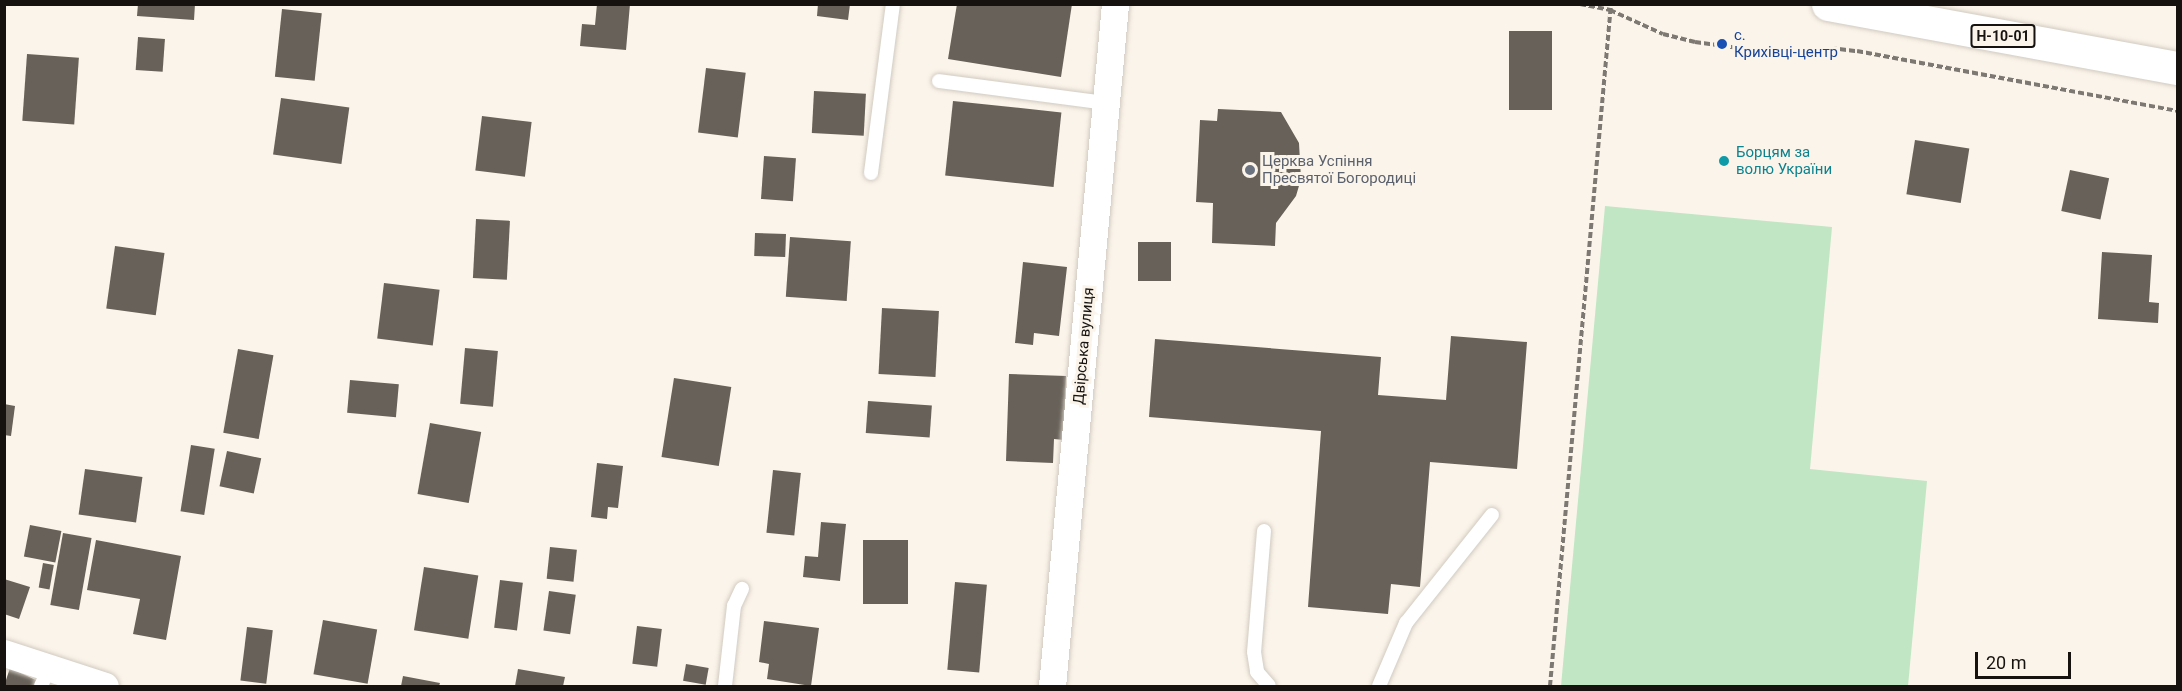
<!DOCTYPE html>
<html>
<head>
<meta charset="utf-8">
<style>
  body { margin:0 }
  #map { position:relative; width:2182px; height:691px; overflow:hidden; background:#fbf4ea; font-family:Roboto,sans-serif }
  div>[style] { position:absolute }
  .green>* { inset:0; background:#c1e6c4 }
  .building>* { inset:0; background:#676159; transform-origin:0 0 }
  .path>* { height:4px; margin-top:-2px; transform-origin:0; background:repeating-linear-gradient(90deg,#7d7872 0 6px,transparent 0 9px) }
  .roads { filter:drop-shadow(0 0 2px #d1cac1) drop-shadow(0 0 2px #d1cac1) }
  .lane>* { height:14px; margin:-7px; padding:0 7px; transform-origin:7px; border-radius:7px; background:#fff }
  .street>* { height:27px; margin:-13.5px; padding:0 13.5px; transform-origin:13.5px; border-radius:13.5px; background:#fff }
  .primary>* { height:33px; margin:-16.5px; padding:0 16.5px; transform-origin:16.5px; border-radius:16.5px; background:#fff }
  .dots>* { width:16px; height:16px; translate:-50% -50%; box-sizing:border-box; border:3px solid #fbf4ea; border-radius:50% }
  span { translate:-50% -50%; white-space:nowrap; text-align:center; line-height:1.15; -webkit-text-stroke:6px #fbf4ea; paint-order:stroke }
  .shield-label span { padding:2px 4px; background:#fbf4ea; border:2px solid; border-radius:4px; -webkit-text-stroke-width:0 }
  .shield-label { font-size:14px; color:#15120f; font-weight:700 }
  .transit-label { font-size:15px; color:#164399 }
  .left { translate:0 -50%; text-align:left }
  .culture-label { font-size:15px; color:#0d838f }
  .worship-label { font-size:15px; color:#5b616d }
  .street-label { font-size:15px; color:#15120f }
  .frame { position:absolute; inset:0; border:6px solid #15120f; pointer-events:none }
  .scale { position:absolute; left:1975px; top:652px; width:96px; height:27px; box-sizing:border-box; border:3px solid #15120f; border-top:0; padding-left:8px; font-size:18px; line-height:21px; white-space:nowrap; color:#15120f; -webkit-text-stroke:4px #fbf4ea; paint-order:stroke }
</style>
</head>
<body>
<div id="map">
  <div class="green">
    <i style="clip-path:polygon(1605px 206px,1832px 227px,1810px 469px,1927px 481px,1908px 686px,1561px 686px)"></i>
  </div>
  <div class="building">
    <i style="clip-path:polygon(138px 4px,195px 4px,194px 20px,137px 16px)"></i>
    <i style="clip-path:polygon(597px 4px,630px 4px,626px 50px,580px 46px,582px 24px,595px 25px)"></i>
    <i style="clip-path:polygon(818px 4px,850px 4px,848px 20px,817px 16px)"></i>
    <i style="clip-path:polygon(957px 4px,1072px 4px,1061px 77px,948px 59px)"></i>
    <i style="left:282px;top:9px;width:40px;height:68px;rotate:6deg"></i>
    <i style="left:1509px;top:31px;width:43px;height:79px"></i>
    <i style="left:138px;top:37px;width:27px;height:33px;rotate:4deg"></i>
    <i style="left:27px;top:54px;width:52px;height:67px;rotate:4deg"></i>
    <i style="left:706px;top:68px;width:40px;height:65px;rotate:7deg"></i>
    <i style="left:814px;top:91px;width:52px;height:42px;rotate:3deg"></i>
    <i style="left:281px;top:98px;width:69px;height:57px;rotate:8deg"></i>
    <i style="left:953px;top:101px;width:109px;height:75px;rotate:6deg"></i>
    <i style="clip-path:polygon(1218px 109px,1281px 112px,1299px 143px,1301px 179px,1296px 196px,1276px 223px,1275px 246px,1212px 243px,1213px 203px,1196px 202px,1200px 120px,1217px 121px)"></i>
    <i style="left:482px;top:116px;width:50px;height:55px;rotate:7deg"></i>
    <i style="left:1915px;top:140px;width:55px;height:55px;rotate:9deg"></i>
    <i style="left:764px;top:156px;width:32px;height:43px;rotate:4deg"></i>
    <i style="left:2070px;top:170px;width:40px;height:42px;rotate:12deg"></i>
    <i style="left:476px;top:219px;width:34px;height:59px;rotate:3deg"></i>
    <i style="left:755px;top:233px;width:31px;height:23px;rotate:2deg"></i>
    <i style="left:790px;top:237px;width:61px;height:60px;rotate:4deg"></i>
    <i style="left:1138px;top:242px;width:33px;height:39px"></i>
    <i style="left:115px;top:246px;width:50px;height:63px;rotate:8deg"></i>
    <i style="clip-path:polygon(2102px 252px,2152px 255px,2149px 302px,2159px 303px,2158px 323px,2098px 319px)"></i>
    <i style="clip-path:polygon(1023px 262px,1067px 267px,1059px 336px,1034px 333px,1033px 345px,1015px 343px)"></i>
    <i style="left:384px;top:283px;width:56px;height:56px;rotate:7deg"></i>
    <i style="left:882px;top:308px;width:57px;height:66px;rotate:3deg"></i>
    <i style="clip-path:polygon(1451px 336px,1527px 342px,1517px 469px,1430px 462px,1420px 587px,1391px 584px,1388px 614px,1308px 607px,1321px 431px,1149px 417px,1155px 339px,1381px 357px,1378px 395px,1446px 400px)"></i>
    <i style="left:465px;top:348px;width:33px;height:56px;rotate:5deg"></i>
    <i style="left:238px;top:349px;width:36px;height:85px;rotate:10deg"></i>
    <i style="clip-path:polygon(1009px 374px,1066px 376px,1064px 440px,1054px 439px,1053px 463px,1006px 461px)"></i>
    <i style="left:674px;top:378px;width:58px;height:80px;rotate:9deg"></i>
    <i style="left:350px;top:380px;width:49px;height:33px;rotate:5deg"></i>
    <i style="left:868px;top:401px;width:64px;height:32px;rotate:4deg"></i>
    <i style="clip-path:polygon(4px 404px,15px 406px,11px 436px,4px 435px)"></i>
    <i style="left:430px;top:423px;width:52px;height:72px;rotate:10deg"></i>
    <i style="left:191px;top:445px;width:24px;height:67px;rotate:9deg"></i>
    <i style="left:227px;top:451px;width:35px;height:36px;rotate:12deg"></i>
    <i style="clip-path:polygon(597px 463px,623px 466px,618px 508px,608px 507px,607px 519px,591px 517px)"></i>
    <i style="left:85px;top:469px;width:58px;height:46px;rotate:8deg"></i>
    <i style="left:773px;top:470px;width:28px;height:63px;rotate:6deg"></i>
    <i style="clip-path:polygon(821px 522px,846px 524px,840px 581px,803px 577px,805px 556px,818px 557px)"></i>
    <i style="left:30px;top:525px;width:32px;height:32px;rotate:11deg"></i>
    <i style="left:63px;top:533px;width:29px;height:73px;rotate:10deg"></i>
    <i style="clip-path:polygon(96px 540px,181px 556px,166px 640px,133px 634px,140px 599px,87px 590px)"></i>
    <i style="left:863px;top:540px;width:45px;height:64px"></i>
    <i style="left:550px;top:547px;width:27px;height:32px;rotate:6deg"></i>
    <i style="left:43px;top:563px;width:11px;height:25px;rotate:10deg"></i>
    <i style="left:424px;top:567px;width:55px;height:64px;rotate:9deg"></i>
    <i style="clip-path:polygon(4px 579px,30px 587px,19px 619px,4px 614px)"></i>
    <i style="left:500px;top:580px;width:23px;height:48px;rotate:7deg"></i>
    <i style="left:955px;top:582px;width:32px;height:88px;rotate:5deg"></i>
    <i style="left:549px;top:591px;width:27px;height:40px;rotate:8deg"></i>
    <i style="left:323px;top:620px;width:55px;height:55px;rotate:10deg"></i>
    <i style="clip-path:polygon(764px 621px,819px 628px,811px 686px,767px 679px,769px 664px,759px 662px)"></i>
    <i style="left:637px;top:626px;width:25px;height:38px;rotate:7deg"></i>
    <i style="left:247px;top:627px;width:26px;height:54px;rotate:7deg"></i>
    <i style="left:686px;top:664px;width:23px;height:17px;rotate:10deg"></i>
    <i style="clip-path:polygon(10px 668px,38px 681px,36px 686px,4px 686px)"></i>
    <i style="clip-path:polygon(518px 669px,565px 677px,563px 686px,515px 686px)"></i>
    <i style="clip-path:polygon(403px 676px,440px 683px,439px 686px,401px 686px)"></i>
  </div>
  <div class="path">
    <i style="left:1580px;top:4px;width:31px;rotate:11deg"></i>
    <i style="left:1610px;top:10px;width:58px;rotate:24.4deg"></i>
    <i style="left:1663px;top:34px;width:33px;rotate:14deg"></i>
    <i style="left:1695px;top:42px;width:81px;rotate:7.8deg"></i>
    <i style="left:1775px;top:53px;width:56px;rotate:-5.1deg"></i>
    <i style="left:1831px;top:48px;width:26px;rotate:7deg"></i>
    <i style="left:1857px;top:51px;width:327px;rotate:10.6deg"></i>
    <i style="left:1550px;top:686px;width:685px;rotate:-84.89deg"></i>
  </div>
  <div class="roads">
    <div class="lane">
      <i style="left:939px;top:81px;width:168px;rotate:7.5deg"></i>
      <i style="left:871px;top:173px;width:170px;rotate:-82.6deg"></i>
      <i style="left:1264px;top:531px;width:121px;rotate:94.7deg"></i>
      <i style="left:1254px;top:652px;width:20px;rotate:81deg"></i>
      <i style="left:1257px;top:672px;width:18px;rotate:49deg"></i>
      <i style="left:41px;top:686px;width:20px;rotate:-66deg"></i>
      <i style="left:725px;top:686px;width:81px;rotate:-83.6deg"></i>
      <i style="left:734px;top:606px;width:19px;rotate:-65deg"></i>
      <i style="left:1379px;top:686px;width:69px;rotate:-66.8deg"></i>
      <i style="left:1406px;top:623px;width:138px;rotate:-51.5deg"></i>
    </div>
    <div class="street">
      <i style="left:4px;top:653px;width:106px;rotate:18.1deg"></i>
      <i style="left:1052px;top:686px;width:685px;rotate:-84.72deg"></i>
    </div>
    <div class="primary">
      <i style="left:1828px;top:4px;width:356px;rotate:10.4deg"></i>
    </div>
  </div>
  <div class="dots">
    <i style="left:1722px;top:44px;background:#1a4fb4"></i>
    <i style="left:1724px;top:161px;background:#0f9aa8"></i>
    <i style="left:1250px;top:170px;background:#6b7280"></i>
  </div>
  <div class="shield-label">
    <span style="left:2003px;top:36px">Н-10-01</span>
  </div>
  <div class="transit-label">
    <span class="left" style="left:1734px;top:44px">с.<br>Крихівці-центр</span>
  </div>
  <div class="culture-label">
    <span class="left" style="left:1736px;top:161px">Борцям за<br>волю України</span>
  </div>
  <div class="worship-label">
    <span class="left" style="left:1262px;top:170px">Церква Успіння<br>Пресвятої Богородиці</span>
  </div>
  <div class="street-label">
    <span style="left:1084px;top:346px;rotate:-85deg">Двірська вулиця</span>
  </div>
  <div class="frame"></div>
  <div class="scale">20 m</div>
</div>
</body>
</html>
